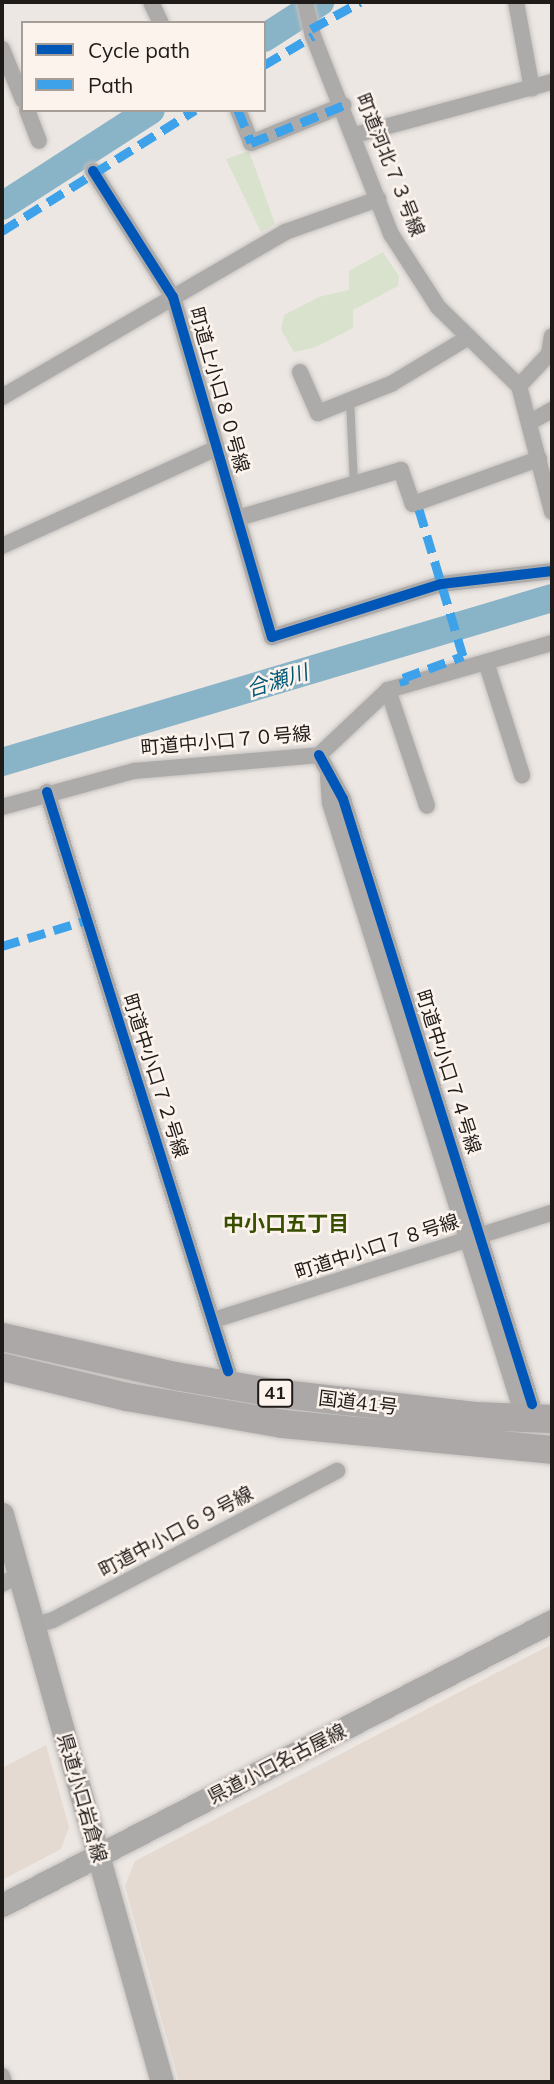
<!DOCTYPE html>
<html>
<head>
<meta charset="utf-8">
<style>
  body { margin:0 }
  #map { position:relative; width:554px; height:2084px; overflow:hidden; background:#ece7e3; font-family:Mulish,"Noto Sans JP",sans-serif }
  div>[style] { position:absolute }
  .built>* { inset:0; background:#e5dad2 }
  .green>* { inset:0; background:#d8e2cd }
  .river>* { height:28px; margin:-14px; padding:0 14px; transform-origin:14px; border-radius:14px; background:#89b3c7 }
  .roads { filter:drop-shadow(0 0 2px #c6c2bf) drop-shadow(0 0 2px #c6c2bf) }
  .lane>* { height:8px; margin:-4px; padding:0 4px; transform-origin:4px; border-radius:4px; background:#adabaa }
  .street>* { height:16px; margin:-8px; padding:0 8px; transform-origin:8px; border-radius:8px; background:#adabaa }
  .secondary>* { height:23px; margin:-11.5px; padding:0 11.5px; transform-origin:11.5px; border-radius:11.5px; background:#acaaa8 }
  .highway>* { height:28px; margin:-14px; padding:0 14px; transform-origin:14px; border-radius:14px; background:#aba8a7 }
  .quiet>* { height:9px; margin-top:-4.5px; transform-origin:0; background:repeating-linear-gradient(90deg,#3da2ea 0 18px,transparent 0 27px) }
  .cycleway>* { height:10px; margin:-5px; padding:0 5px; transform-origin:5px; border-radius:5px; background:#0057b8 }
  span { translate:-50% -50%; white-space:nowrap; text-align:center; line-height:1.15; -webkit-text-stroke:5px #fdf3ed; paint-order:stroke }
  .shield-label span { padding:2px 5px; background:#fdf3ed; border:2px solid; border-radius:5px; -webkit-text-stroke-width:0 }
  .shield-label { font-size:18px; color:#1f1b19; font-weight:700 }
  .street-label { font-size:19px; color:#1f1b19 }
  .water-label { font-size:21px; color:#005876; font-style:italic }
  .neighbourhood-label { font-size:21px; color:#384e00; font-weight:700 }
  .frame { position:absolute; inset:0; border:4px solid #1f1b19; pointer-events:none }
  .legend { position:absolute; left:21px; top:21px; width:245px; height:91px; box-sizing:border-box; background:#fdf3ed; border:2px solid #a49d98; margin:0; padding:9px 12px; list-style:none; font-size:21px; color:#1f1b19 }
  .legend li { display:flex; align-items:center; gap:14px; height:35px }
  .legend b { width:35px; border:2px solid #a49d98 }
</style>
</head>
<body>
<div id="map">
  <div class="built">
    <i style="clip-path:polygon(552px 1644px,552px 2082px,179px 2082px,125px 1886px,135px 1861px)"></i>
    <i style="clip-path:polygon(46px 1745px,69px 1827px,61px 1849px,2px 1880px,2px 1768px)"></i>
  </div>
  <div class="green">
    <i style="clip-path:polygon(249px 151px,275px 224px,261px 232px,226px 159px)"></i>
    <i style="clip-path:polygon(383px 252px,399px 276px,398px 286px,353px 310px,353px 328px,316px 347px,294px 352px,281px 330px,284px 315px,319px 297px,349px 290px,349px 271px)"></i>
  </div>
  <div class="river">
    <i style="left:264px;top:38px;width:67px;rotate:-32.7deg"></i>
    <i style="left:2px;top:206px;width:177px;rotate:-32.8deg"></i>
    <i style="left:2px;top:762px;width:574px;rotate:-16.6deg"></i>
  </div>
  <div class="roads">
    <div class="lane">
      <i style="left:350px;top:400px;width:84px;rotate:87.3deg"></i>
    </div>
    <div class="street">
      <i style="left:151px;top:2px;width:23px;rotate:65deg"></i>
      <i style="left:305px;top:2px;width:35px;rotate:77deg"></i>
      <i style="left:313px;top:36px;width:213px;rotate:68.5deg"></i>
      <i style="left:391px;top:234px;width:87px;rotate:57.2deg"></i>
      <i style="left:438px;top:307px;width:113px;rotate:44.3deg"></i>
      <i style="left:519px;top:386px;width:130px;rotate:75.3deg"></i>
      <i style="left:516px;top:2px;width:88px;rotate:79.6deg"></i>
      <i style="left:2px;top:49px;width:55px;rotate:67.6deg"></i>
      <i style="left:27px;top:110px;width:33px;rotate:69deg"></i>
      <i style="left:238px;top:110px;width:35px;rotate:68deg"></i>
      <i style="left:251px;top:143px;width:100px;rotate:-22.2deg"></i>
      <i style="left:355px;top:135px;width:204px;rotate:-15.1deg"></i>
      <i style="left:93px;top:171px;width:149px;rotate:57.6deg"></i>
      <i style="left:173px;top:297px;width:354px;rotate:73.8deg"></i>
      <i style="left:272px;top:637px;width:177px;rotate:-17.4deg"></i>
      <i style="left:441px;top:584px;width:112px;rotate:-6.7deg"></i>
      <i style="left:300px;top:372px;width:45px;rotate:66.3deg"></i>
      <i style="left:318px;top:413px;width:79px;rotate:-21.7deg"></i>
      <i style="left:391px;top:384px;width:91px;rotate:-31.1deg"></i>
      <i style="left:519px;top:386px;width:44px;rotate:-46.8deg"></i>
      <i style="left:549px;top:354px;width:18px;rotate:-81deg"></i>
      <i style="left:2px;top:397px;width:328px;rotate:-30.2deg"></i>
      <i style="left:285px;top:232px;width:99px;rotate:-19.5deg"></i>
      <i style="left:530px;top:422px;width:25px;rotate:-29deg"></i>
      <i style="left:238px;top:518px;width:170px;rotate:-16.4deg"></i>
      <i style="left:401px;top:470px;width:36px;rotate:71deg"></i>
      <i style="left:413px;top:504px;width:134px;rotate:-19.7deg"></i>
      <i style="left:2px;top:546px;width:236px;rotate:-24.5deg"></i>
      <i style="left:486px;top:662px;width:119px;rotate:72.3deg"></i>
      <i style="left:388px;top:690px;width:122px;rotate:71.4deg"></i>
      <i style="left:319px;top:755px;width:50px;rotate:61.4deg"></i>
      <i style="left:343px;top:799px;width:634px;rotate:72.65deg"></i>
      <i style="left:328px;top:776px;width:27px;rotate:86deg"></i>
      <i style="left:330px;top:803px;width:629px;rotate:72.52deg"></i>
      <i style="left:47px;top:792px;width:607px;rotate:72.64deg"></i>
      <i style="left:2px;top:807px;width:137px;rotate:-15.3deg"></i>
      <i style="left:134px;top:771px;width:186px;rotate:-4.9deg"></i>
      <i style="left:319px;top:755px;width:95px;rotate:-43.3deg"></i>
      <i style="left:388px;top:690px;width:171px;rotate:-16deg"></i>
      <i style="left:214px;top:1320px;width:355px;rotate:-17.6deg"></i>
      <i style="left:2px;top:1584px;width:19px;rotate:-28deg"></i>
      <i style="left:33px;top:1626px;width:21px;rotate:-17deg"></i>
      <i style="left:53px;top:1620px;width:321px;rotate:-27.7deg"></i>
      <i style="left:2px;top:2076px;width:6px;rotate:72deg"></i>
    </div>
    <div class="secondary">
      <i style="left:2px;top:1514px;width:590px;rotate:74.27deg"></i>
      <i style="left:2px;top:1905px;width:619px;rotate:-27.31deg"></i>
    </div>
    <div class="highway">
      <i style="left:2px;top:1337px;width:177px;rotate:12.7deg"></i>
      <i style="left:175px;top:1376px;width:100px;rotate:9.7deg"></i>
      <i style="left:274px;top:1393px;width:202px;rotate:6.5deg"></i>
      <i style="left:475px;top:1416px;width:77px;rotate:2.2deg"></i>
      <i style="left:2px;top:1367px;width:129px;rotate:13.5deg"></i>
      <i style="left:127px;top:1397px;width:158px;rotate:9.8deg"></i>
      <i style="left:283px;top:1424px;width:270px;rotate:5.5deg"></i>
    </div>
  </div>
  <div class="quiet">
    <i style="left:311px;top:29px;width:56px;rotate:-28.9deg"></i>
    <i style="left:264px;top:65px;width:57px;rotate:-30.6deg"></i>
    <i style="left:238px;top:110px;width:35px;rotate:68deg"></i>
    <i style="left:251px;top:143px;width:100px;rotate:-22.2deg"></i>
    <i style="left:2px;top:231px;width:228px;rotate:-32.1deg"></i>
    <i style="left:405px;top:685px;width:7px;rotate:-106deg"></i>
    <i style="left:403px;top:678px;width:64px;rotate:-20.1deg"></i>
    <i style="left:463px;top:656px;width:160px;rotate:-106.7deg"></i>
    <i style="left:2px;top:946px;width:89px;rotate:-17deg"></i>
  </div>
  <div class="cycleway">
    <i style="left:93px;top:171px;width:149px;rotate:57.6deg"></i>
    <i style="left:173px;top:297px;width:354px;rotate:73.8deg"></i>
    <i style="left:272px;top:637px;width:177px;rotate:-17.4deg"></i>
    <i style="left:441px;top:584px;width:112px;rotate:-6.7deg"></i>
    <i style="left:319px;top:755px;width:50px;rotate:61.4deg"></i>
    <i style="left:343px;top:799px;width:634px;rotate:72.65deg"></i>
    <i style="left:47px;top:792px;width:607px;rotate:72.64deg"></i>
  </div>
  <div class="shield-label">
    <span style="left:275px;top:1393px">41</span>
  </div>
  <div class="street-label">
    <span style="left:390px;top:165px;rotate:68deg">町道河北７３号線</span>
    <span style="left:219px;top:390px;rotate:74deg">町道上小口８０号線</span>
    <span style="left:226px;top:741px;rotate:-5deg">町道中小口７０号線</span>
    <span style="left:448px;top:1072px;rotate:72deg">町道中小口７４号線</span>
    <span style="left:155px;top:1076px;rotate:72deg">町道中小口７２号線</span>
    <span style="left:377px;top:1247px;rotate:-18deg">町道中小口７８号線</span>
    <span style="left:358px;top:1403px;rotate:7deg">国道41号</span>
    <span style="left:176px;top:1532px;rotate:-28deg">町道中小口６９号線</span>
    <span style="left:277px;top:1764px;rotate:-27deg">県道小口名古屋線</span>
    <span style="left:82px;top:1798px;rotate:74deg">県道小口岩倉線</span>
  </div>
  <div class="water-label">
    <span style="left:277px;top:680px;rotate:-17deg">合瀬川</span>
  </div>
  <div class="neighbourhood-label">
    <span style="left:286px;top:1223px">中小口五丁目</span>
  </div>
  <div class="frame"></div>
  <ul class="legend">
  <li><b style="height:9px;background:#0057b8"></b>Cycle path</li>
  <li><b style="height:9px;background:#3da2ea"></b>Path</li>
  </ul>
</div>
</body>
</html>
